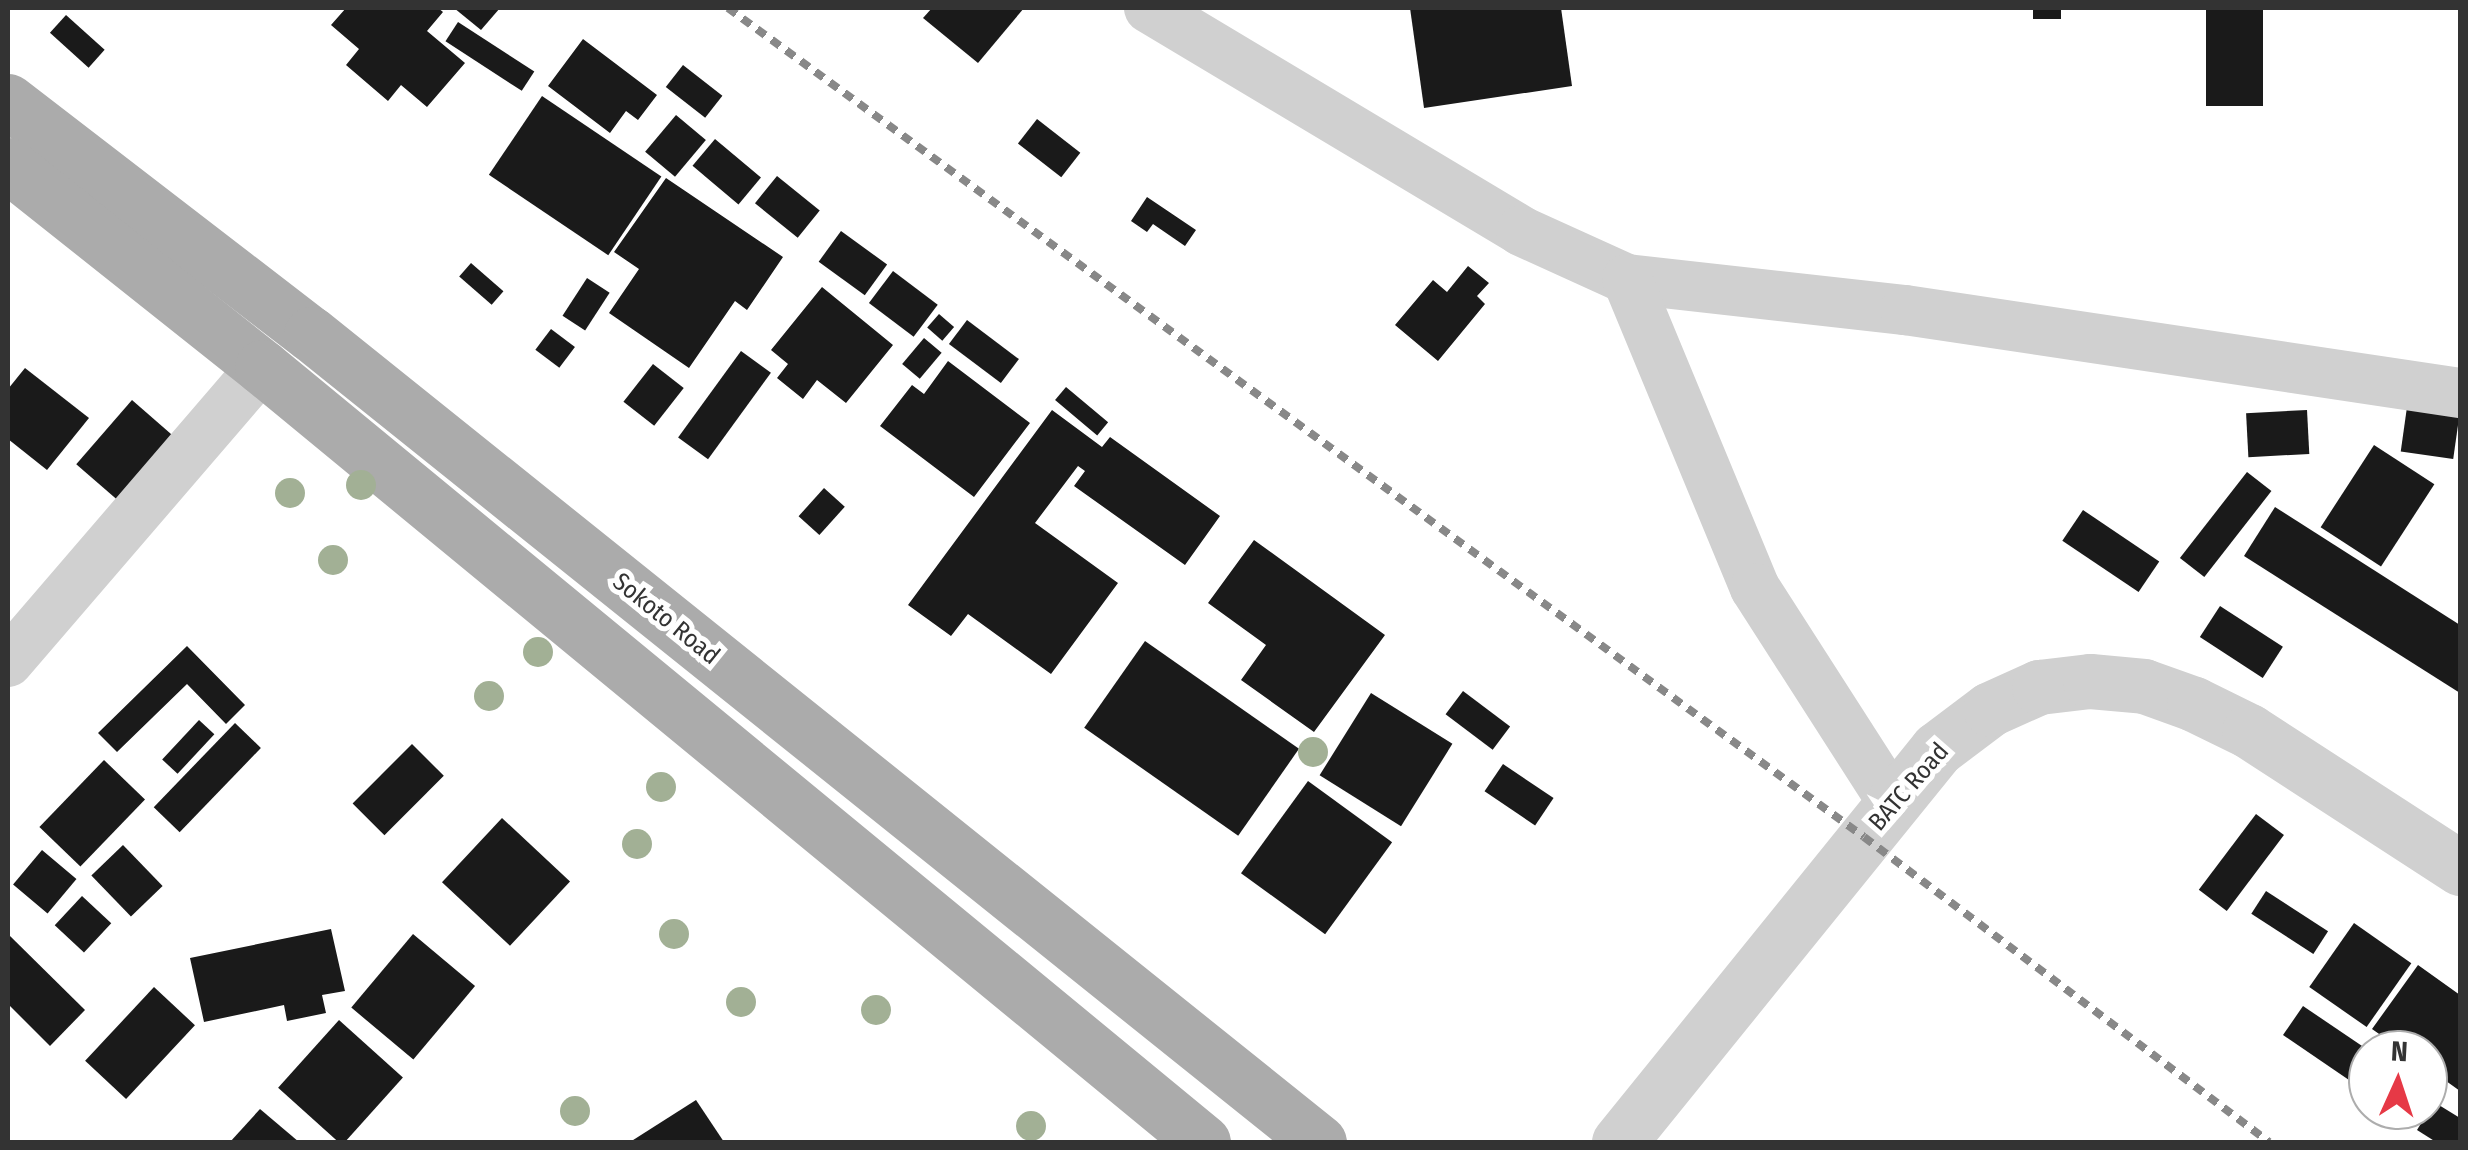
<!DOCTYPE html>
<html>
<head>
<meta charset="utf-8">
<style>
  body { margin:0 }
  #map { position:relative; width:2468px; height:1150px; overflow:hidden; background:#fff; font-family:"Fira Sans Condensed",sans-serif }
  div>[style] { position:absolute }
  .building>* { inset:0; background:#1a1a1a; transform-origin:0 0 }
  .minor>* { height:50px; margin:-25px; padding:0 25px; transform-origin:25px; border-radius:25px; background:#d0d0d0 }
  .tertiary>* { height:55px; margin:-27.5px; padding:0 27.5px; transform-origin:27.5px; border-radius:27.5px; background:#d0d0d0 }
  .primary>* { height:55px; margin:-27.5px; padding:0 27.5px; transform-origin:27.5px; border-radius:27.5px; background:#ababab }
  .rail>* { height:8px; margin-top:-4px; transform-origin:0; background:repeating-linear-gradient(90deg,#888 0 10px,transparent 0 18px) }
  .trees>* { width:30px; height:30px; margin:-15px; border-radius:50%; background:#a2b095 }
  span { translate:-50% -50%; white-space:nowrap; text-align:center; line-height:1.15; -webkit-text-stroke:10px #fff; paint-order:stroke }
  .street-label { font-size:25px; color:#333 }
  .frame { position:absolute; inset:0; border:10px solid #333; pointer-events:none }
  .north { position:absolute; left:2348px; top:1030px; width:100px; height:100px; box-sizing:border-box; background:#fff; border:2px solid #adadad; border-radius:50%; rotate:3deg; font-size:28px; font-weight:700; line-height:40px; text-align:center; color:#333 }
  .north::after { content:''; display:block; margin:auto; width:35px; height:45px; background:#e63946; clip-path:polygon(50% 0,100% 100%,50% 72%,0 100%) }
</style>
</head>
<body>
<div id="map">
  <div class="building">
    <i style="clip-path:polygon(346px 8px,438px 8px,443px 12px,427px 31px,465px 63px,427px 107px,401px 85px,388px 101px,346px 65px,359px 49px,331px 25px)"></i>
    <i style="clip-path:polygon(454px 8px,500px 8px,481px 30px)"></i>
    <i style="clip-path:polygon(932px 8px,1024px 8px,978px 63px,923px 18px)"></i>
    <i style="clip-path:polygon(1410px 8px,1561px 8px,1572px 86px,1424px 108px)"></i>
    <i style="left:2033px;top:8px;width:28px;height:11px"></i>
    <i style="left:2206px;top:8px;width:57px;height:98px"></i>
    <i style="left:66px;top:15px;width:52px;height:24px;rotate:42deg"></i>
    <i style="left:458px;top:22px;width:91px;height:23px;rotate:33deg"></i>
    <i style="clip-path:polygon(583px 39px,657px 95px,638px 120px,626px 111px,610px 133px,548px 86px)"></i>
    <i style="left:683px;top:65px;width:50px;height:28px;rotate:38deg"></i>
    <i style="left:542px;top:96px;width:144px;height:95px;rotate:34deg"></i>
    <i style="left:676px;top:115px;width:39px;height:48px;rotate:40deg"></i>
    <i style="left:1037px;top:119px;width:55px;height:31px;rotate:38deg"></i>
    <i style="left:715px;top:139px;width:60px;height:35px;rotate:40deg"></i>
    <i style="left:777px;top:176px;width:55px;height:35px;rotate:39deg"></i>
    <i style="clip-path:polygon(666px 178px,783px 257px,747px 310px,735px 301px,689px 368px,609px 313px,639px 269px,614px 252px)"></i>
    <i style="clip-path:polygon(1147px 197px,1196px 230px,1185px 246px,1153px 224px,1147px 232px,1131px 221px)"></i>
    <i style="left:841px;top:231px;width:57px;height:38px;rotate:36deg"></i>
    <i style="left:471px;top:263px;width:43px;height:18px;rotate:41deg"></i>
    <i style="clip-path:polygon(1468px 266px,1489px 283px,1477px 296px,1485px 304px,1438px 361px,1395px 325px,1433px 280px,1447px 292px)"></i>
    <i style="left:893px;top:271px;width:56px;height:40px;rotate:37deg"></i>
    <i style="left:587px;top:278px;width:27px;height:45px;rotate:33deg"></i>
    <i style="clip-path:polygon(822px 287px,893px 345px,846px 403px,817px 380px,803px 399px,777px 378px,788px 364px,771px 350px)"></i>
    <i style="left:939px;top:314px;width:20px;height:18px;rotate:41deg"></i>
    <i style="left:967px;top:320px;width:65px;height:30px;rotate:37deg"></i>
    <i style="left:551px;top:329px;width:30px;height:26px;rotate:37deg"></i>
    <i style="left:924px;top:338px;width:23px;height:34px;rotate:40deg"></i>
    <i style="left:741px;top:351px;width:37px;height:107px;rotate:36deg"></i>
    <i style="clip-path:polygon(948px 361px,1030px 423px,974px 497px,880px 426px,912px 385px,924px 394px)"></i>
    <i style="left:653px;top:364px;width:39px;height:48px;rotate:38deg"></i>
    <i style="clip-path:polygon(25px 368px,89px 418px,47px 470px,8px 439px,8px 389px)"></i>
    <i style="left:1066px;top:387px;width:55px;height:17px;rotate:40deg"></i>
    <i style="left:132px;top:400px;width:57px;height:85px;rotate:41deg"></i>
    <i style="left:2407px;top:407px;width:53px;height:45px;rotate:8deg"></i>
    <i style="clip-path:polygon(1052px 410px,1102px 447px,1110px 437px,1220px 516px,1185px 565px,1074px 486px,1085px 471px,1078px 466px,1035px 523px,1118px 583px,1051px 674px,968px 614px,951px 636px,908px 605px)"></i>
    <i style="left:2307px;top:410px;width:44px;height:61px;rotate:87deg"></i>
    <i style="left:2374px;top:445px;width:72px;height:98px;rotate:33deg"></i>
    <i style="left:2247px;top:472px;width:31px;height:109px;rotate:38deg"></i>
    <i style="left:824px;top:488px;width:28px;height:38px;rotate:42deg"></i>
    <i style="clip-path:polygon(2275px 507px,2460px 625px,2460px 693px,2244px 556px)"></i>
    <i style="left:2083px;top:510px;width:92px;height:37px;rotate:34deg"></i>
    <i style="clip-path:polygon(1254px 540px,1385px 635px,1314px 732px,1241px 680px,1266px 645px,1208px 603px)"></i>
    <i style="left:2220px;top:606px;width:75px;height:37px;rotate:33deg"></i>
    <i style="left:1145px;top:641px;width:188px;height:106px;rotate:35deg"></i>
    <i style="clip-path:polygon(187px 646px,245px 705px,226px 724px,187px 684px,117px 752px,98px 733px)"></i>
    <i style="left:1463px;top:691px;width:59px;height:29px;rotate:37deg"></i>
    <i style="left:1371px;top:693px;width:96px;height:97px;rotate:32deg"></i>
    <i style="left:199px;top:720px;width:21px;height:54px;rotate:43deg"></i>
    <i style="left:235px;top:723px;width:36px;height:117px;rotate:44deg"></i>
    <i style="left:412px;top:744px;width:45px;height:84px;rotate:45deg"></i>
    <i style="left:104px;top:760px;width:57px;height:93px;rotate:44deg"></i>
    <i style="left:1503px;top:764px;width:61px;height:33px;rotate:34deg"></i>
    <i style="left:1308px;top:781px;width:104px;height:114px;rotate:36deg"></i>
    <i style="left:2256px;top:814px;width:35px;height:95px;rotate:37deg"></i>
    <i style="left:502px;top:818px;width:93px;height:88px;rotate:43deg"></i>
    <i style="left:123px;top:845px;width:57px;height:44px;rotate:46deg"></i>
    <i style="left:42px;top:850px;width:45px;height:45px;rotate:40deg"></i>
    <i style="left:2266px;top:891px;width:74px;height:27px;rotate:33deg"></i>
    <i style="left:82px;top:896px;width:40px;height:40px;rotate:43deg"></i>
    <i style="left:2354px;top:923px;width:70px;height:78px;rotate:35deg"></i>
    <i style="clip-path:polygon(331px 929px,345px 991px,322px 995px,326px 1013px,287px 1021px,284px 1005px,204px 1022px,190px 958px)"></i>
    <i style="clip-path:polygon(8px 934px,85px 1010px,50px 1046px,8px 1004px)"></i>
    <i style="left:413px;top:934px;width:81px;height:96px;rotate:40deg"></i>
    <i style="clip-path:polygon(2418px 965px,2460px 995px,2460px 1091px,2428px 1068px,2428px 1050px,2402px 1050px,2372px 1029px)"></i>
    <i style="left:154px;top:987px;width:56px;height:101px;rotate:43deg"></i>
    <i style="clip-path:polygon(2303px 1006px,2368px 1050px,2368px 1093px,2283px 1035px)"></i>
    <i style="left:339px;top:1020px;width:86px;height:91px;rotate:42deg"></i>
    <i style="clip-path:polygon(696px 1100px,724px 1142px,630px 1142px)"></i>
    <i style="clip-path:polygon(2434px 1102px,2460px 1118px,2460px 1142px,2436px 1142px,2417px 1130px)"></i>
    <i style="clip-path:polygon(260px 1109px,299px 1142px,230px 1142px)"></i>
  </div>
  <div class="minor">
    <i style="left:1149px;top:8px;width:434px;rotate:30.9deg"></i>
    <i style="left:1521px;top:231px;width:116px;rotate:24.4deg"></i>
    <i style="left:1627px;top:279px;width:280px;rotate:6.4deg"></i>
    <i style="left:1905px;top:310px;width:561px;rotate:8.51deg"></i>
    <i style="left:1627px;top:279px;width:334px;rotate:67.5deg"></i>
    <i style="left:1755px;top:588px;width:253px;rotate:57.3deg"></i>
    <i style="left:8px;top:662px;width:389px;rotate:-49.3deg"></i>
  </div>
  <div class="tertiary">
    <i style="left:1619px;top:1142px;width:506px;rotate:-51.02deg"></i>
    <i style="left:1937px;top:749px;width:66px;rotate:-37deg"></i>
    <i style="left:1990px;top:709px;width:54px;rotate:-24.2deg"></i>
    <i style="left:2039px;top:687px;width:51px;rotate:-6.7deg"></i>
    <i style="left:2090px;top:681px;width:54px;rotate:5.3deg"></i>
    <i style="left:2144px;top:686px;width:53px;rotate:19.8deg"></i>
    <i style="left:2194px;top:704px;width:61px;rotate:26.1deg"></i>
    <i style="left:2249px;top:731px;width:252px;rotate:33deg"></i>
  </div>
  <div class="primary">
    <i style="left:8px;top:101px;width:382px;rotate:37.6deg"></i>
    <i style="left:311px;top:334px;width:1292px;rotate:38.72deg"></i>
    <i style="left:8px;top:165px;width:325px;rotate:38.5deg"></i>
    <i style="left:262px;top:367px;width:1219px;rotate:39.47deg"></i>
  </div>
  <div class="rail">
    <i style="left:728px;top:8px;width:1406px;rotate:36.12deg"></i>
    <i style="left:1864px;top:837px;width:507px;rotate:36.98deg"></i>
  </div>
  <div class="trees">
    <i style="left:361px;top:485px"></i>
    <i style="left:290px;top:493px"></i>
    <i style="left:333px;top:560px"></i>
    <i style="left:538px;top:652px"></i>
    <i style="left:489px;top:696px"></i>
    <i style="left:1313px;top:752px"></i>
    <i style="left:661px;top:787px"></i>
    <i style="left:637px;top:844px"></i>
    <i style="left:674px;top:934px"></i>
    <i style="left:741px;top:1002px"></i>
    <i style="left:876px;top:1010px"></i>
    <i style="left:575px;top:1111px"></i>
    <i style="left:1031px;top:1126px"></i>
  </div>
  <div class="street-label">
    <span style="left:666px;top:619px;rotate:39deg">Sokoto Road</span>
    <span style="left:1909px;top:787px;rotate:-49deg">BATC Road</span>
  </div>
  <div class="frame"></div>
  <div class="north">N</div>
</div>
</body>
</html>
